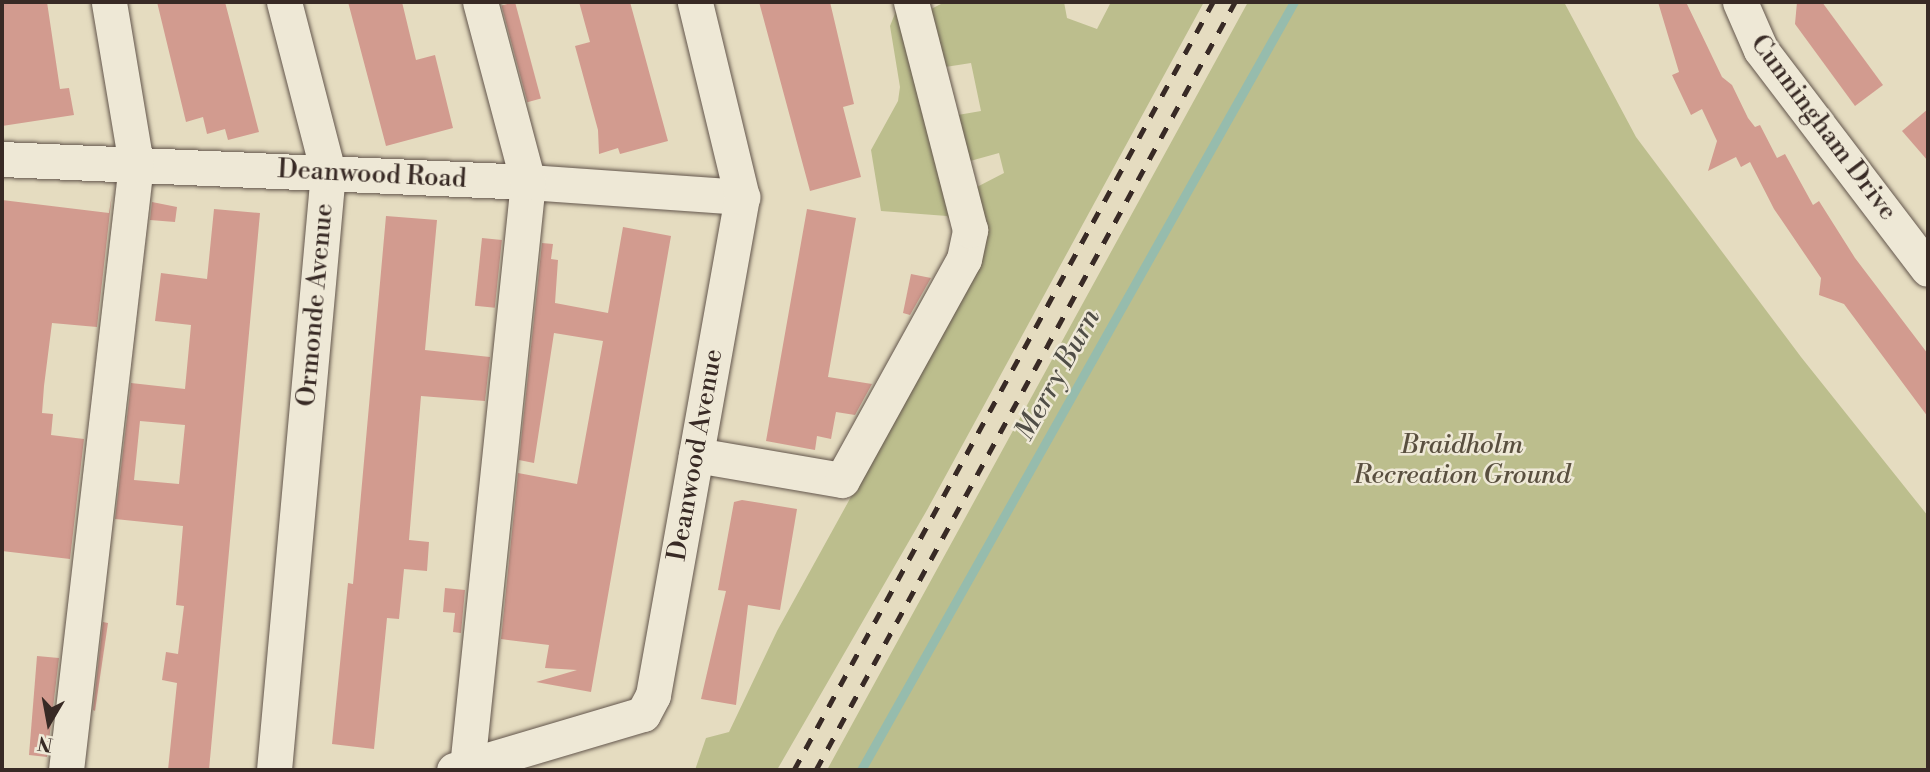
<!DOCTYPE html>
<html>
<head>
<meta charset="utf-8">
<style>
  body { margin:0 }
  #map { position:relative; width:1930px; height:772px; overflow:hidden; background:#e5dcc0; font-family:"Libre Bodoni",serif }
  div>[style] { position:absolute }
  .green>* { inset:0; background:#bcbe8d }
  .stream>* { height:9px; margin:-4.5px; padding:0 4.5px; transform-origin:4.5px; border-radius:4.5px; background:#96bcad }
  .building>* { inset:0; background:#d29b8f; transform-origin:0 0 }
  .roads { filter:drop-shadow(0 0 2px #63564c) drop-shadow(0 0 2px #63564c) }
  .minor>* { height:35px; margin:-17.5px; padding:0 17.5px; transform-origin:17.5px; border-radius:17.5px; background:#eee8d6 }
  .rail>* { height:5px; margin-top:-2.5px; transform-origin:0; background:repeating-linear-gradient(90deg,#382a25 0 12px,transparent 0 24px) }
  span { translate:-50% -50%; white-space:nowrap; text-align:center; line-height:1.15; -webkit-text-stroke:5px #eee8d6; paint-order:stroke }
  .street-label { font-size:26px; color:#382a25 }
  .park-label { font-size:26px; color:#594f3f; font-style:italic }
  .water-label { font-size:28px; color:#504e47; font-style:italic }
  .frame { position:absolute; inset:0; border:4px solid #382a25; pointer-events:none }
  .north { position:absolute; left:14px; top:688px; width:70px; height:70px; -webkit-text-stroke:5px #eee8d6; paint-order:stroke; rotate:190deg; font-size:19px; font-weight:700; line-height:28px; text-align:center; color:#382a25 }
  .north::after { content:''; display:block; margin:auto; width:24px; height:32px; background:#382a25; clip-path:polygon(50% 0,100% 100%,50% 72%,0 100%) }
</style>
</head>
<body>
<div id="map">
  <div class="green">
    <i style="clip-path:polygon(945px 2px,1064px 2px,1067px 18px,1097px 29px,1111px 2px,1204px 2px,927px 510px,777px 770px,695px 770px,706px 738px,729px 732px,777px 631px,868px 466px,973px 189px,1004px 173px,999px 153px,963px 163px,952px 116px,981px 111px,971px 63px,939px 68px,925px 12px)"></i>
    <i style="clip-path:polygon(1248px 2px,1564px 2px,1636px 137px,1801px 357px,1928px 516px,1928px 770px,827px 770px)"></i>
    <i style="clip-path:polygon(896px 11px,960px 230px,947px 216px,881px 211px,871px 150px,898px 101px,900px 87px,890px 26px)"></i>
  </div>
  <div class="stream">
    <i style="left:861px;top:770px;width:882px;rotate:-60.59deg"></i>
  </div>
  <div class="building">
    <i style="clip-path:polygon(2px 2px,47px 2px,60px 89px,69px 88px,74px 115px,2px 126px)"></i>
    <i style="clip-path:polygon(157px 2px,225px 2px,259px 132px,228px 140px,225px 129px,207px 134px,203px 117px,186px 122px)"></i>
    <i style="clip-path:polygon(348px 2px,402px 2px,416px 60px,435px 55px,453px 128px,386px 146px)"></i>
    <i style="left:515px;top:2px;width:100px;height:14px;rotate:75deg"></i>
    <i style="clip-path:polygon(579px 2px,630px 2px,668px 141px,620px 154px,618px 148px,599px 154px,598px 130px,575px 46px,590px 42px)"></i>
    <i style="clip-path:polygon(759px 2px,830px 2px,854px 104px,843px 107px,861px 177px,810px 191px)"></i>
    <i style="clip-path:polygon(1658px 2px,1686px 2px,1722px 77px,1732px 85px,1748px 118px,1755px 127px,1760px 125px,1777px 158px,1785px 154px,1813px 205px,1819px 201px,1855px 258px,1928px 354px,1928px 417px,1844px 304px,1819px 295px,1821px 278px,1774px 209px,1750px 162px,1741px 167px,1736px 157px,1708px 171px,1717px 141px,1702px 109px,1691px 115px,1672px 75px,1679px 72px)"></i>
    <i style="clip-path:polygon(1797px 2px,1822px 2px,1883px 85px,1855px 106px,1795px 24px)"></i>
    <i style="clip-path:polygon(1928px 109px,1928px 161px,1902px 131px)"></i>
    <i style="clip-path:polygon(112px 194px,97px 327px,52px 323px,44px 386px,42px 413px,53px 414px,51px 435px,84px 439px,70px 559px,2px 551px,2px 200px,109px 213px)"></i>
    <i style="clip-path:polygon(152px 202px,177px 207px,175px 222px,150px 220px)"></i>
    <i style="clip-path:polygon(evenodd,214px 209px,260px 213px,209px 770px,168px 770px,177px 683px,162px 680px,166px 652px,178px 654px,184px 606px,176px 605px,183px 526px,115px 519px,131px 383px,185px 389px,191px 325px,155px 321px,161px 273px,207px 279px,214px 209px,140px 421px,185px 425px,179px 484px,134px 480px,140px 421px)"></i>
    <i style="clip-path:polygon(807px 209px,856px 218px,828px 377px,872px 384px,855px 415px,836px 412px,831px 439px,817px 436px,815px 450px,766px 441px)"></i>
    <i style="clip-path:polygon(386px 216px,437px 220px,425px 350px,490px 357px,485px 401px,421px 396px,409px 540px,429px 542px,427px 571px,404px 569px,399px 619px,387px 618px,374px 749px,332px 744px,348px 583px,353px 584px)"></i>
    <i style="clip-path:polygon(623px 227px,671px 236px,591px 692px,536px 682px,577px 670px,545px 668px,549px 645px,501px 639px,518px 473px,577px 484px,603px 341px,554px 333px,534px 463px,519px 460px,542px 243px,553px 244px,551px 259px,558px 260px,555px 303px,608px 313px)"></i>
    <i style="left:482px;top:238px;width:20px;height:68px;rotate:6deg"></i>
    <i style="clip-path:polygon(911px 274px,931px 278px,910px 315px,903px 313px)"></i>
    <i style="clip-path:polygon(742px 500px,797px 509px,780px 610px,748px 605px,736px 705px,701px 699px,726px 591px,718px 590px,734px 502px)"></i>
    <i style="clip-path:polygon(445px 588px,465px 590px,461px 633px,453px 632px,455px 613px,443px 612px)"></i>
    <i style="clip-path:polygon(103px 622px,108px 623px,95px 711px,93px 710px)"></i>
    <i style="clip-path:polygon(37px 656px,59px 658px,47px 757px,29px 755px)"></i>
  </div>
  <div class="roads">
    <div class="minor">
      <i style="left:1740px;top:2px;width:52px;rotate:66.4deg"></i>
      <i style="left:1761px;top:50px;width:275px;rotate:52.7deg"></i>
      <i style="left:2px;top:159px;width:527px;rotate:2.5deg"></i>
      <i style="left:528px;top:182px;width:215px;rotate:4deg"></i>
      <i style="left:696px;top:455px;width:148px;rotate:9.7deg"></i>
      <i style="left:842px;top:480px;width:252px;rotate:-61.1deg"></i>
      <i style="left:964px;top:259px;width:30px;rotate:-78deg"></i>
      <i style="left:970px;top:230px;width:236px;rotate:-104.5deg"></i>
      <i style="left:467px;top:767px;width:588px;rotate:-84.05deg"></i>
      <i style="left:528px;top:182px;width:186px;rotate:-104.9deg"></i>
      <i style="left:66px;top:770px;width:610px;rotate:-83.41deg"></i>
      <i style="left:136px;top:164px;width:164px;rotate:-99.5deg"></i>
      <i style="left:274px;top:770px;width:600px;rotate:-84.84deg"></i>
      <i style="left:328px;top:172px;width:176px;rotate:-104.5deg"></i>
      <i style="left:454px;top:770px;width:197px;rotate:-16.5deg"></i>
      <i style="left:643px;top:714px;width:21px;rotate:-62deg"></i>
      <i style="left:653px;top:695px;width:506px;rotate:-79.87deg"></i>
      <i style="left:742px;top:197px;width:201px;rotate:-103.6deg"></i>
    </div>
  </div>
  <div class="rail">
    <i style="left:794px;top:770px;width:875px;rotate:-61.38deg"></i>
    <i style="left:816px;top:770px;width:875px;rotate:-61.38deg"></i>
  </div>
  <div class="street-label">
    <span style="left:1823px;top:128px;rotate:53deg">Cunningham Drive</span>
    <span style="left:372px;top:175px;rotate:3deg">Deanwood Road</span>
    <span style="left:316px;top:305px;rotate:-85deg">Ormonde Avenue</span>
    <span style="left:696px;top:455px;rotate:-80deg">Deanwood Avenue</span>
  </div>
  <div class="park-label">
    <span style="left:1462px;top:461px">Braidholm<br>Recreation Ground</span>
  </div>
  <div class="water-label">
    <span style="left:1058px;top:375px;rotate:-61deg">Merry Burn</span>
  </div>
  <div class="frame"></div>
  <div class="north">N</div>
</div>
</body>
</html>
